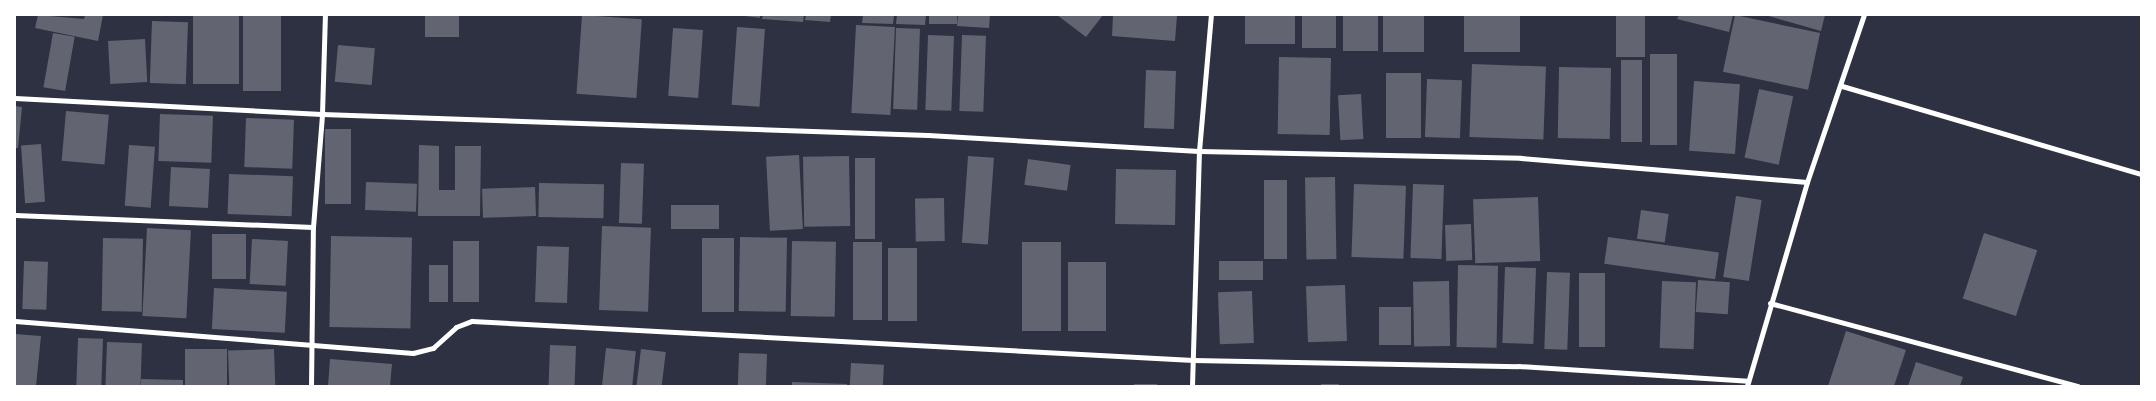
<!DOCTYPE html>
<html>
<head>
<meta charset="utf-8">
<style>
  body { margin:0 }
  #map { position:relative; width:2156px; height:401px; overflow:hidden; background:#2d3142; font-family:Literata,serif }
  div>[style] { position:absolute }
  .building>* { inset:0; background:#626471; transform-origin:0 0 }
  .minor>* { height:5px; margin:-2.5px; padding:0 2.5px; transform-origin:2.5px; border-radius:2.5px; background:#fff }
  span { translate:-50% -50%; white-space:nowrap; text-align:center; line-height:1.15; -webkit-text-stroke:5px #fff; paint-order:stroke }
  .frame { position:absolute; inset:0; border:16px solid #fff; pointer-events:none }
</style>
</head>
<body>
<div id="map">
  <div class="building">
    <i style="clip-path:polygon(38px 15px,84px 19px,85px 15px,103px 15px,98px 41px,35px 28px)"></i>
    <i style="left:193px;top:15px;width:46px;height:69px"></i>
    <i style="left:243px;top:15px;width:38px;height:76px"></i>
    <i style="left:425px;top:15px;width:34px;height:22px"></i>
    <i style="left:582px;top:15px;width:60px;height:79px;rotate:4deg"></i>
    <i style="clip-path:polygon(745px 15px,760px 15px,760px 18px,745px 16px)"></i>
    <i style="clip-path:polygon(763px 15px,804px 15px,803px 22px,762px 19px)"></i>
    <i style="clip-path:polygon(806px 15px,831px 15px,830px 22px,805px 20px)"></i>
    <i style="clip-path:polygon(863px 15px,894px 15px,893px 24px,862px 23px)"></i>
    <i style="clip-path:polygon(897px 15px,926px 15px,925px 25px,896px 24px)"></i>
    <i style="left:929px;top:15px;width:28px;height:9px"></i>
    <i style="clip-path:polygon(958px 15px,990px 15px,989px 28px,957px 26px)"></i>
    <i style="clip-path:polygon(1057px 15px,1103px 15px,1086px 37px)"></i>
    <i style="clip-path:polygon(1113px 15px,1177px 15px,1175px 41px,1112px 36px)"></i>
    <i style="left:1245px;top:15px;width:50px;height:29px"></i>
    <i style="left:1302px;top:15px;width:34px;height:33px"></i>
    <i style="left:1343px;top:15px;width:35px;height:36px"></i>
    <i style="left:1383px;top:15px;width:41px;height:37px"></i>
    <i style="left:1464px;top:15px;width:56px;height:37px"></i>
    <i style="left:1616px;top:15px;width:29px;height:42px"></i>
    <i style="clip-path:polygon(1679px 15px,1733px 15px,1729px 32px,1677px 19px)"></i>
    <i style="left:1735px;top:15px;width:87px;height:58px;rotate:12deg"></i>
    <i style="clip-path:polygon(1765px 15px,1825px 15px,1821px 31px)"></i>
    <i style="left:152px;top:21px;width:36px;height:62px;rotate:2deg"></i>
    <i style="left:856px;top:25px;width:39px;height:88px;rotate:3deg"></i>
    <i style="left:737px;top:27px;width:28px;height:78px;rotate:4deg"></i>
    <i style="left:673px;top:28px;width:30px;height:68px;rotate:4deg"></i>
    <i style="left:896px;top:28px;width:24px;height:81px;rotate:2deg"></i>
    <i style="left:53px;top:33px;width:22px;height:55px;rotate:10deg"></i>
    <i style="left:928px;top:35px;width:26px;height:75px;rotate:2deg"></i>
    <i style="left:962px;top:35px;width:24px;height:76px;rotate:2deg"></i>
    <i style="left:145px;top:39px;width:43px;height:37px;rotate:87deg"></i>
    <i style="left:338px;top:45px;width:37px;height:37px;rotate:5deg"></i>
    <i style="left:1650px;top:54px;width:27px;height:91px"></i>
    <i style="left:1279px;top:57px;width:52px;height:77px;rotate:1deg"></i>
    <i style="left:1621px;top:60px;width:21px;height:82px"></i>
    <i style="left:1472px;top:64px;width:74px;height:73px;rotate:2deg"></i>
    <i style="left:1559px;top:67px;width:52px;height:71px;rotate:1deg"></i>
    <i style="left:1146px;top:70px;width:30px;height:58px;rotate:2deg"></i>
    <i style="left:1386px;top:73px;width:35px;height:65px"></i>
    <i style="left:1427px;top:79px;width:35px;height:58px;rotate:2deg"></i>
    <i style="left:1694px;top:81px;width:46px;height:70px;rotate:4deg"></i>
    <i style="left:1759px;top:89px;width:35px;height:70px;rotate:12deg"></i>
    <i style="left:1361px;top:94px;width:45px;height:23px;rotate:87deg"></i>
    <i style="clip-path:polygon(15px 106px,22px 107px,18px 148px,15px 148px)"></i>
    <i style="left:66px;top:111px;width:43px;height:50px;rotate:5deg"></i>
    <i style="left:160px;top:114px;width:53px;height:47px;rotate:2deg"></i>
    <i style="left:246px;top:118px;width:48px;height:49px;rotate:2deg"></i>
    <i style="left:325px;top:129px;width:26px;height:75px"></i>
    <i style="left:41px;top:144px;width:58px;height:20px;rotate:86deg"></i>
    <i style="left:129px;top:145px;width:26px;height:61px;rotate:4deg"></i>
    <i style="clip-path:polygon(419px 145px,439px 146px,439px 190px,455px 190px,455px 146px,481px 146px,480px 216px,418px 216px)"></i>
    <i style="left:799px;top:155px;width:74px;height:33px;rotate:87deg"></i>
    <i style="left:849px;top:156px;width:70px;height:46px;rotate:89deg"></i>
    <i style="left:968px;top:156px;width:26px;height:87px;rotate:4deg"></i>
    <i style="left:855px;top:158px;width:20px;height:81px"></i>
    <i style="left:1028px;top:159px;width:43px;height:26px;rotate:8deg"></i>
    <i style="left:621px;top:163px;width:23px;height:60px;rotate:2deg"></i>
    <i style="left:171px;top:167px;width:39px;height:39px;rotate:3deg"></i>
    <i style="left:1116px;top:169px;width:60px;height:55px;rotate:1deg"></i>
    <i style="left:229px;top:174px;width:64px;height:40px;rotate:2deg"></i>
    <i style="left:1335px;top:177px;width:82px;height:30px;rotate:89deg"></i>
    <i style="left:1264px;top:180px;width:23px;height:79px"></i>
    <i style="left:366px;top:182px;width:51px;height:28px;rotate:2deg"></i>
    <i style="left:539px;top:183px;width:65px;height:34px;rotate:1deg"></i>
    <i style="left:1354px;top:184px;width:52px;height:73px;rotate:2deg"></i>
    <i style="left:1413px;top:184px;width:31px;height:74px;rotate:2deg"></i>
    <i style="left:535px;top:187px;width:29px;height:53px;rotate:88deg"></i>
    <i style="left:1736px;top:196px;width:26px;height:82px;rotate:9deg"></i>
    <i style="left:1538px;top:197px;width:64px;height:65px;rotate:88deg"></i>
    <i style="left:944px;top:198px;width:43px;height:29px;rotate:89deg"></i>
    <i style="left:671px;top:205px;width:48px;height:24px"></i>
    <i style="left:1641px;top:210px;width:28px;height:29px;rotate:8deg"></i>
    <i style="left:1471px;top:224px;width:36px;height:26px;rotate:88deg"></i>
    <i style="left:602px;top:226px;width:49px;height:84px;rotate:2deg"></i>
    <i style="left:147px;top:228px;width:44px;height:88px;rotate:3deg"></i>
    <i style="left:1984px;top:233px;width:56px;height:69px;rotate:18deg"></i>
    <i style="left:212px;top:234px;width:34px;height:45px"></i>
    <i style="left:331px;top:236px;width:81px;height:91px;rotate:1deg"></i>
    <i style="left:740px;top:237px;width:47px;height:74px;rotate:1deg"></i>
    <i style="left:1608px;top:237px;width:112px;height:27px;rotate:8deg"></i>
    <i style="left:103px;top:238px;width:40px;height:73px;rotate:1deg"></i>
    <i style="left:702px;top:238px;width:32px;height:74px"></i>
    <i style="left:252px;top:239px;width:36px;height:45px;rotate:3deg"></i>
    <i style="left:479px;top:241px;width:61px;height:26px;rotate:90deg"></i>
    <i style="left:792px;top:241px;width:44px;height:75px;rotate:1deg"></i>
    <i style="left:853px;top:242px;width:29px;height:78px"></i>
    <i style="left:1022px;top:242px;width:39px;height:89px"></i>
    <i style="left:537px;top:246px;width:32px;height:56px;rotate:2deg"></i>
    <i style="left:888px;top:248px;width:29px;height:73px"></i>
    <i style="left:24px;top:261px;width:24px;height:48px;rotate:2deg"></i>
    <i style="left:1219px;top:261px;width:44px;height:19px"></i>
    <i style="left:1068px;top:262px;width:38px;height:69px"></i>
    <i style="left:429px;top:265px;width:19px;height:37px"></i>
    <i style="left:1458px;top:265px;width:40px;height:82px;rotate:1deg"></i>
    <i style="left:1505px;top:267px;width:31px;height:76px;rotate:2deg"></i>
    <i style="left:1547px;top:272px;width:23px;height:77px;rotate:2deg"></i>
    <i style="left:1579px;top:273px;width:26px;height:74px"></i>
    <i style="left:1698px;top:280px;width:32px;height:32px;rotate:4deg"></i>
    <i style="left:1449px;top:281px;width:65px;height:36px;rotate:89deg"></i>
    <i style="left:1662px;top:281px;width:34px;height:67px;rotate:2deg"></i>
    <i style="left:1345px;top:285px;width:56px;height:39px;rotate:88deg"></i>
    <i style="left:214px;top:288px;width:73px;height:41px;rotate:3deg"></i>
    <i style="left:1252px;top:291px;width:52px;height:34px;rotate:88deg"></i>
    <i style="left:1379px;top:307px;width:32px;height:38px"></i>
    <i style="clip-path:polygon(1846px 331px,1906px 350px,1894px 386px,1828px 386px)"></i>
    <i style="clip-path:polygon(15px 334px,41px 336px,36px 386px,15px 386px)"></i>
    <i style="left:78px;top:338px;width:25px;height:48px;rotate:2deg"></i>
    <i style="left:107px;top:342px;width:35px;height:44px;rotate:2deg"></i>
    <i style="left:550px;top:345px;width:26px;height:41px;rotate:2deg"></i>
    <i style="left:606px;top:348px;width:30px;height:38px;rotate:6deg"></i>
    <i style="left:185px;top:349px;width:42px;height:37px"></i>
    <i style="left:274px;top:349px;width:37px;height:46px;rotate:88deg"></i>
    <i style="left:641px;top:349px;width:25px;height:37px;rotate:7deg"></i>
    <i style="left:739px;top:353px;width:28px;height:33px;rotate:2deg"></i>
    <i style="clip-path:polygon(330px 359px,392px 364px,390px 386px,328px 386px)"></i>
    <i style="clip-path:polygon(1916px 362px,1963px 377px,1960px 386px,1908px 386px)"></i>
    <i style="left:851px;top:363px;width:33px;height:23px;rotate:3deg"></i>
    <i style="clip-path:polygon(141px 379px,183px 380px,183px 386px,141px 386px)"></i>
    <i style="clip-path:polygon(792px 382px,847px 384px,847px 386px,792px 386px)"></i>
    <i style="left:1134px;top:384px;width:23px;height:2px"></i>
    <i style="left:1321px;top:384px;width:18px;height:2px"></i>
  </div>
  <div class="minor">
    <i style="left:1842px;top:86px;width:312px;rotate:16.4deg"></i>
    <i style="left:15px;top:98px;width:307px;rotate:3deg"></i>
    <i style="left:322px;top:114px;width:606px;rotate:1.98deg"></i>
    <i style="left:928px;top:135px;width:271px;rotate:3.4deg"></i>
    <i style="left:1199px;top:151px;width:322px;rotate:1.2deg"></i>
    <i style="left:1521px;top:158px;width:287px;rotate:4.8deg"></i>
    <i style="left:15px;top:215px;width:298px;rotate:2.3deg"></i>
    <i style="left:1770px;top:303px;width:319px;rotate:15.1deg"></i>
    <i style="left:15px;top:321px;width:399px;rotate:4.6deg"></i>
    <i style="left:413px;top:353px;width:21px;rotate:-14deg"></i>
    <i style="left:433px;top:348px;width:31px;rotate:-42deg"></i>
    <i style="left:456px;top:327px;width:17px;rotate:-21deg"></i>
    <i style="left:472px;top:321px;width:722px;rotate:3.1deg"></i>
    <i style="left:1193px;top:360px;width:325px;rotate:1.1deg"></i>
    <i style="left:1518px;top:366px;width:230px;rotate:3.7deg"></i>
    <i style="left:311px;top:386px;width:159px;rotate:-89.3deg"></i>
    <i style="left:313px;top:227px;width:113px;rotate:-85.4deg"></i>
    <i style="left:322px;top:114px;width:99px;rotate:-88.3deg"></i>
    <i style="left:1192px;top:386px;width:235px;rotate:-88.3deg"></i>
    <i style="left:1199px;top:151px;width:137px;rotate:-85deg"></i>
    <i style="left:1747px;top:386px;width:213px;rotate:-73.6deg"></i>
    <i style="left:1807px;top:182px;width:176px;rotate:-71.2deg"></i>
  </div>
  <div class="frame"></div>
</div>
</body>
</html>
